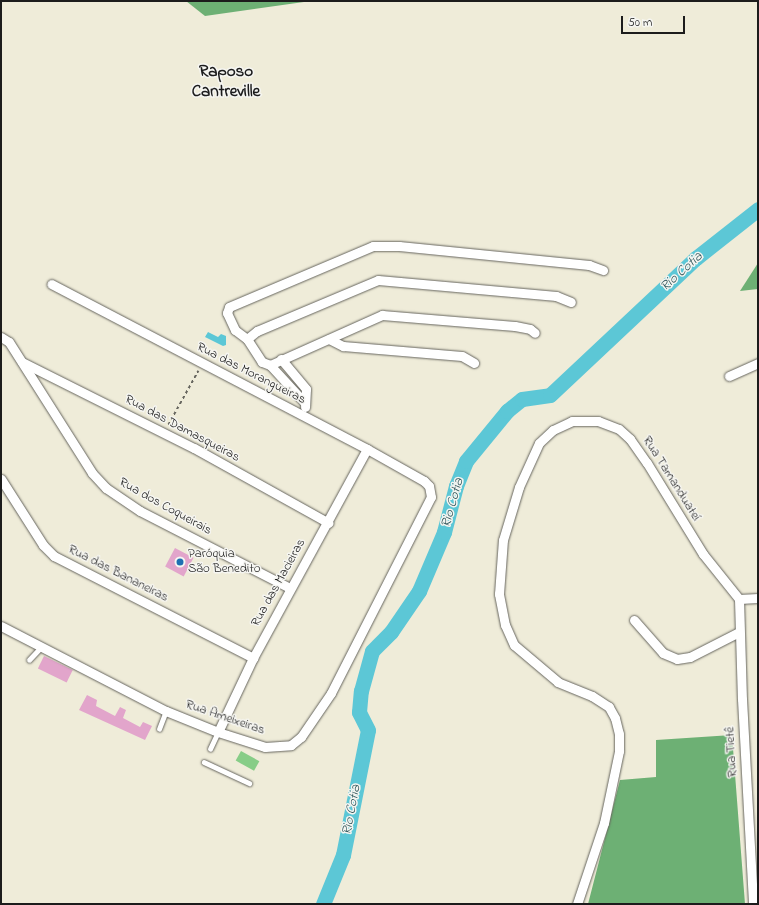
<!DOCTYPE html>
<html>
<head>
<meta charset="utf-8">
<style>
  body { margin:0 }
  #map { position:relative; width:759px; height:905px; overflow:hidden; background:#efecd9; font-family:"Indie Flower",sans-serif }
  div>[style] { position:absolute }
  .green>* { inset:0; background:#87cd87; transform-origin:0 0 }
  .forest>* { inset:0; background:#6db074 }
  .water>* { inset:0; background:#5cc7d6 }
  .river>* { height:15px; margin:-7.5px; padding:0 7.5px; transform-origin:7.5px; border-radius:7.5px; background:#5cc7d6 }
  .building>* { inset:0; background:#e2a5cb; transform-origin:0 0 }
  .path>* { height:1.5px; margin-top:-0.75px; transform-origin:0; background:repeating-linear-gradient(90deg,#66655e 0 3px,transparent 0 6px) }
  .roads { filter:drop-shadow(0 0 1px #66655e) drop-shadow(0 0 1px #66655e) }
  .service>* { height:4.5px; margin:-2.25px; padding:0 2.25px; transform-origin:2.25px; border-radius:2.25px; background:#fff }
  .minor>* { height:9px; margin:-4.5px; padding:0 4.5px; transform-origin:4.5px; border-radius:4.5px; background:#fff }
  .dots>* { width:11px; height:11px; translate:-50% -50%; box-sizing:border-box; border:2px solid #f6f6f2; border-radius:50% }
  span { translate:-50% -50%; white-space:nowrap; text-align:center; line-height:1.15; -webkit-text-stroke:3px #f6f6f2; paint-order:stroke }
  .street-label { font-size:13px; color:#1c1c1c }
  .poi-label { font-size:13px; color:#1c1c1c }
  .left { translate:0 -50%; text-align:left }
  .water-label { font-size:14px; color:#32585d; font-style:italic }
  .district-label { font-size:17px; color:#1c1c1c; font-weight:700 }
  .frame { position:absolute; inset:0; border:2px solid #1c1c1c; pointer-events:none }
  .scale { position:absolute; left:621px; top:16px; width:64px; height:18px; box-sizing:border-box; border:2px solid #1c1c1c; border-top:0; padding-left:5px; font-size:12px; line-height:14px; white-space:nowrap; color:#1c1c1c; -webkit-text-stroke:3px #f6f6f2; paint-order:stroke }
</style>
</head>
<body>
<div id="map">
  <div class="green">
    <i style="left:241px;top:751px;width:21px;height:11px;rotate:29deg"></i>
  </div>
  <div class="forest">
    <i style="clip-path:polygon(186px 1px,311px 1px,205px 16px)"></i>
    <i style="clip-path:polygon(758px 263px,758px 289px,740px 291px)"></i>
    <i style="clip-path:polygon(732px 735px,745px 904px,588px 904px,620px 780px,656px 777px,656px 740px)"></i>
  </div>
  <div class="water">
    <i style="clip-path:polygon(208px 332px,218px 337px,221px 334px,226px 336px,226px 345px,223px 346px,205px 337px)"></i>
  </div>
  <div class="river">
    <i style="left:323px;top:904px;width:53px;rotate:-67.8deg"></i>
    <i style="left:343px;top:855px;width:127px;rotate:-78.7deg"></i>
    <i style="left:368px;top:730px;width:20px;rotate:-117deg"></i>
    <i style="left:359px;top:712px;width:21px;rotate:-85deg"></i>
    <i style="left:361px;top:691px;width:41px;rotate:-74.6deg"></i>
    <i style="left:372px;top:651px;width:27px;rotate:-45deg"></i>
    <i style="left:391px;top:632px;width:50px;rotate:-55.7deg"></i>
    <i style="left:419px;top:591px;width:64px;rotate:-67deg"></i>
    <i style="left:444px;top:532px;width:48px;rotate:-75.4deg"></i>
    <i style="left:456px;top:486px;width:27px;rotate:-68deg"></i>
    <i style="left:466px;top:461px;width:65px;rotate:-50.6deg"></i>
    <i style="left:507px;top:411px;width:19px;rotate:-39deg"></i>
    <i style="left:522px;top:399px;width:28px;rotate:-8deg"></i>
    <i style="left:550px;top:395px;width:200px;rotate:-43.2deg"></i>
    <i style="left:696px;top:258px;width:79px;rotate:-38.3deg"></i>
  </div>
  <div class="building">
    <i style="left:175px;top:548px;width:21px;height:21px;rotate:28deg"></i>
    <i style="left:44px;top:656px;width:32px;height:14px;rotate:26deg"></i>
    <i style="clip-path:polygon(87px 695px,97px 700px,96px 706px,115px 716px,120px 707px,126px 710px,123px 718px,140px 727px,143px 722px,152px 726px,145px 740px,79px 710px)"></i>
  </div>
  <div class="path">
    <i style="left:168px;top:425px;width:62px;rotate:-60.9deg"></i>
  </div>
  <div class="roads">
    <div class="service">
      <i style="left:29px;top:660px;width:16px;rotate:-47deg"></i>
      <i style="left:159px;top:729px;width:19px;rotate:-69deg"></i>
      <i style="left:210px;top:749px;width:19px;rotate:-65deg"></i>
      <i style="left:204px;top:762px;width:50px;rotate:25deg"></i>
    </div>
    <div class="minor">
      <i style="left:1px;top:337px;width:9px;rotate:32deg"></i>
      <i style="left:9px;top:342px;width:155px;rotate:57.6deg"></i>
      <i style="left:92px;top:473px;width:21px;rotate:47deg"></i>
      <i style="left:106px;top:488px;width:41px;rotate:34.1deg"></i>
      <i style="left:140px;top:511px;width:169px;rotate:27.2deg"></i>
      <i style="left:247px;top:339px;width:13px;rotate:-39deg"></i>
      <i style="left:257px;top:331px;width:131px;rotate:-22.9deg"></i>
      <i style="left:378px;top:280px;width:179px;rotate:5.1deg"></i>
      <i style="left:556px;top:296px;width:16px;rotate:22deg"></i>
      <i style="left:329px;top:339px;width:16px;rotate:27deg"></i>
      <i style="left:343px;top:346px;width:119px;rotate:4.8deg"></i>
      <i style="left:462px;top:356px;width:14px;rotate:30deg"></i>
      <i style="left:281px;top:359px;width:39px;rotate:50deg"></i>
      <i style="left:306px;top:389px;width:18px;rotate:93deg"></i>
      <i style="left:22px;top:362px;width:192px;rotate:26.6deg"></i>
      <i style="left:194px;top:448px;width:154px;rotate:29.1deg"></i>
      <i style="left:270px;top:365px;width:123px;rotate:-24.1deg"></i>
      <i style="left:382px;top:315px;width:133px;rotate:4.7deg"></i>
      <i style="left:515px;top:326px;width:15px;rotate:11deg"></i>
      <i style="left:530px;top:329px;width:6px;rotate:39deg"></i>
      <i style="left:729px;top:376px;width:32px;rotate:-24deg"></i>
      <i style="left:305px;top:403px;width:52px;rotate:-132.6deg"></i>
      <i style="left:270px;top:365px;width:9px;rotate:-159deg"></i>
      <i style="left:262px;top:362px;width:27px;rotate:-123deg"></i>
      <i style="left:247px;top:339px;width:15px;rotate:-143deg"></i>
      <i style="left:235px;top:330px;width:19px;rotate:-115deg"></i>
      <i style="left:227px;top:313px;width:6px;rotate:-72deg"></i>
      <i style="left:229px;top:307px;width:156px;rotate:-23deg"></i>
      <i style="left:373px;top:246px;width:26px"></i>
      <i style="left:399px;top:246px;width:191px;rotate:5.7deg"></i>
      <i style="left:589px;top:265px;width:15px;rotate:20deg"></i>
      <i style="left:1px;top:479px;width:78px;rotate:57.5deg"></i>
      <i style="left:43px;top:545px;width:16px;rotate:45deg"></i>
      <i style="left:54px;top:556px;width:224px;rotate:27.1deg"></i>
      <i style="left:739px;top:599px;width:100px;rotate:88.3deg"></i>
      <i style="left:742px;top:699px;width:205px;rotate:86.9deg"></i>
      <i style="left:739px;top:599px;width:19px;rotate:-3deg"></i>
      <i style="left:634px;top:620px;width:44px;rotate:48.7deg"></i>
      <i style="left:663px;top:653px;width:15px;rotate:23deg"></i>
      <i style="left:677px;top:659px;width:13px;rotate:-9deg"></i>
      <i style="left:690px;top:657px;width:55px;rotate:-27deg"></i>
      <i style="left:1px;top:626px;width:186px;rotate:27.3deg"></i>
      <i style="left:166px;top:711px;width:56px;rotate:22deg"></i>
      <i style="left:218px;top:732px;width:49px;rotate:17.7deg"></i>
      <i style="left:265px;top:747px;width:26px;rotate:-4deg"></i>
      <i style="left:291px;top:745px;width:13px;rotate:-39deg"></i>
      <i style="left:301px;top:737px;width:53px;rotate:-55.7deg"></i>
      <i style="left:331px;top:693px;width:220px;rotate:-63deg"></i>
      <i style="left:431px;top:497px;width:11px;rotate:-100deg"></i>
      <i style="left:429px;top:486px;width:7px;rotate:-135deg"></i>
      <i style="left:424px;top:481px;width:65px;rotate:-150.7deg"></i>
      <i style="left:367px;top:449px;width:356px;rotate:-152.4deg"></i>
      <i style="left:218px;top:732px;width:82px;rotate:-64.7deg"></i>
      <i style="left:253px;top:658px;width:238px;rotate:-61.4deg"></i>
      <i style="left:577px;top:904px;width:85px;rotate:-71.6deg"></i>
      <i style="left:604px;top:823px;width:74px;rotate:-78.2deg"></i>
      <i style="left:619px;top:751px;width:17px;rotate:-90deg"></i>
      <i style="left:619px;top:734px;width:16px;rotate:-104deg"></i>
      <i style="left:615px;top:718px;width:13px;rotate:-119deg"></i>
      <i style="left:609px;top:707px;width:20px;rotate:-147deg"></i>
      <i style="left:592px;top:696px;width:37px;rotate:-158deg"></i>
      <i style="left:558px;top:682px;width:57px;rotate:-139.9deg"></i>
      <i style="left:514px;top:645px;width:22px;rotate:-114deg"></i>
      <i style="left:505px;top:625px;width:32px;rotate:-101deg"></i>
      <i style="left:499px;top:594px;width:54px;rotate:-85.8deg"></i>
      <i style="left:503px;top:540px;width:55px;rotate:-73.2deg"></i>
      <i style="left:519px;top:487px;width:48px;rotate:-65.6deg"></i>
      <i style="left:539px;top:443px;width:19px;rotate:-43deg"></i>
      <i style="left:553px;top:430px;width:21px;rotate:-25deg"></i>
      <i style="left:572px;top:421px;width:26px"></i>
      <i style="left:598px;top:421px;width:22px;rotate:21deg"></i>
      <i style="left:619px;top:429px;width:15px;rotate:42deg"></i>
      <i style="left:630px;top:439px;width:29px;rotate:55deg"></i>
      <i style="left:647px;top:463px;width:107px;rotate:58.4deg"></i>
      <i style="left:703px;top:554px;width:58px;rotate:51.3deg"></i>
    </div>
  </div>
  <div class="dots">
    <i style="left:180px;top:562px;background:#1f6fb2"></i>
  </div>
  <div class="street-label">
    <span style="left:251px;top:374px;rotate:27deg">Rua das Morangueiras</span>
    <span style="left:182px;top:429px;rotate:28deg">Rua das Damasqueiras</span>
    <span style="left:671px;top:479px;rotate:58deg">Rua Tamanduateí</span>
    <span style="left:165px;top:507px;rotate:29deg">Rua dos Coqueirais</span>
    <span style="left:118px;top:574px;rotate:27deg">Rua das Bananeiras</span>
    <span style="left:279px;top:583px;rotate:-61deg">Rua das Macieiras</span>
    <span style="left:225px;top:718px;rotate:19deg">Rua Ameixeiras</span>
    <span style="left:732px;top:752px;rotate:-93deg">Rua Tietê</span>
  </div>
  <div class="poi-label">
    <span class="left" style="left:188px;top:562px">Paróquia<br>São Benedito</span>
  </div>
  <div class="water-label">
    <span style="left:682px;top:272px;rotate:-42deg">Rio Cotia</span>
    <span style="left:453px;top:503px;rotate:-74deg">Rio Cotia</span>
    <span style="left:352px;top:810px;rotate:-79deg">Rio Cotia</span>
  </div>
  <div class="district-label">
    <span style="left:226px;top:82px">Raposo<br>Cantreville</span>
  </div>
  <div class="frame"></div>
  <div class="scale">50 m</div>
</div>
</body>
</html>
